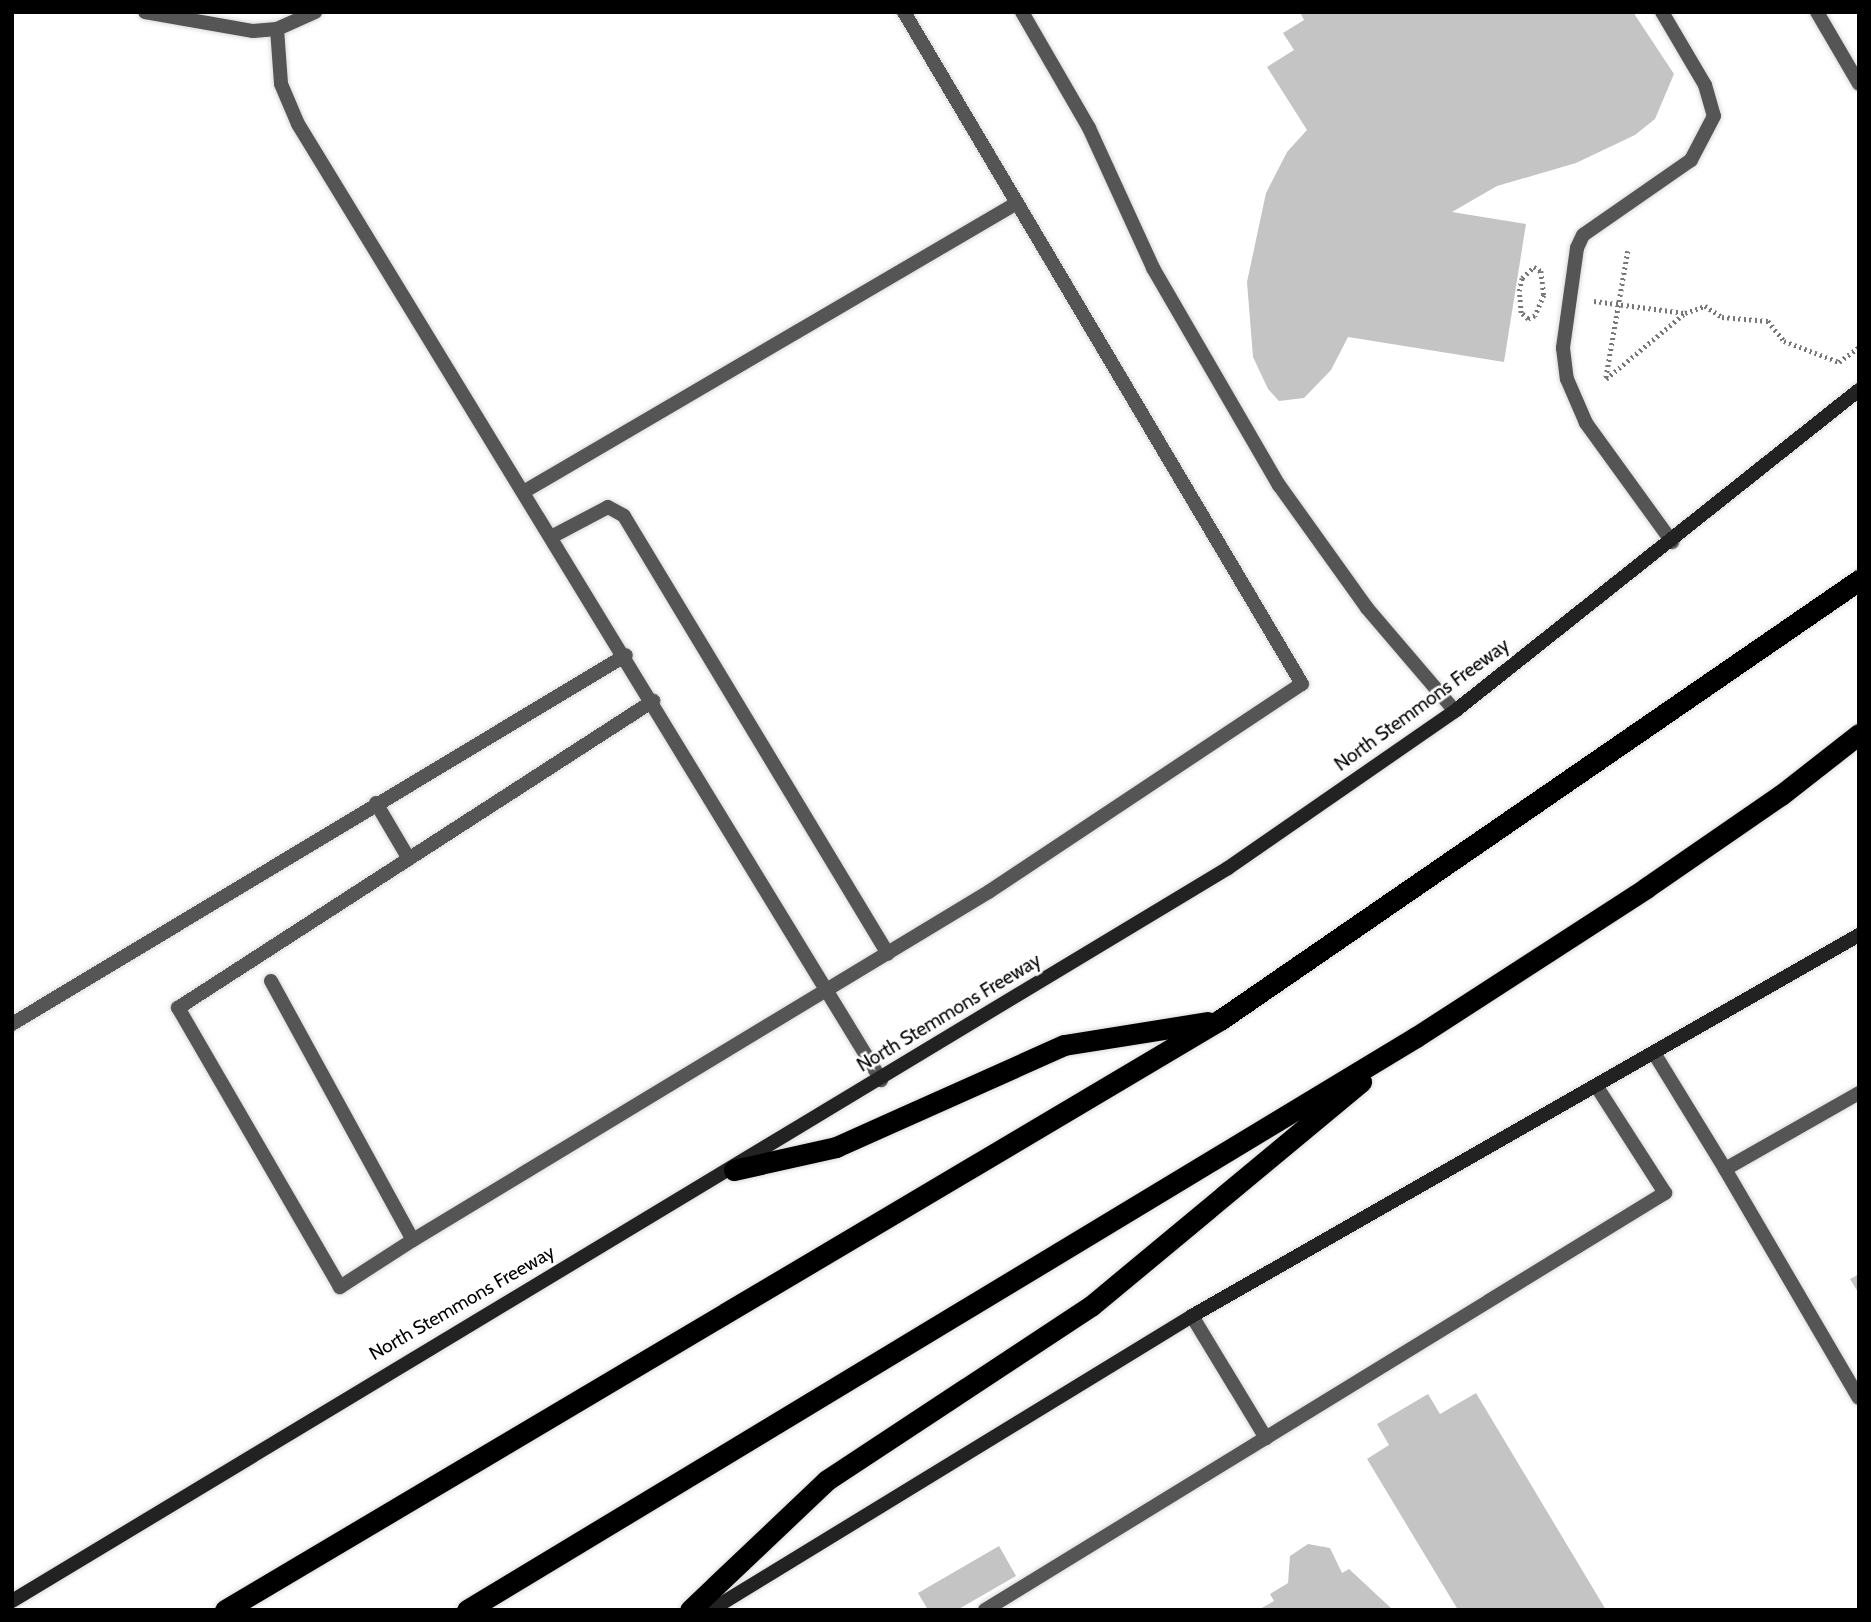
<!DOCTYPE html>
<html>
<head>
<meta charset="utf-8">
<style>
  body { margin:0 }
  #map { position:relative; width:1871px; height:1622px; overflow:hidden; background:#fff; font-family:Cabin,sans-serif }
  div>[style] { position:absolute }
  .building>* { inset:0; background:#c4c4c4 }
  .path>* { height:4.5px; margin-top:-2.25px; transform-origin:0; background:repeating-linear-gradient(90deg,#777 0 2px,transparent 0 5.5px) }
  .roads { filter:drop-shadow(0 0 2px #dbdbdb) drop-shadow(0 0 2px #dbdbdb) }
  .lane>* { height:14px; margin:-7px; padding:0 7px; transform-origin:7px; border-radius:7px; background:#555 }
  .secondary>* { height:14px; margin:-7px; padding:0 7px; transform-origin:7px; border-radius:7px; background:#222 }
  .highway>* { height:21px; margin:-10.5px; padding:0 10.5px; transform-origin:10.5px; border-radius:10.5px; background:#000 }
  span { translate:-50% -50%; white-space:nowrap; text-align:center; line-height:1.15; -webkit-text-stroke:5px #fff; paint-order:stroke }
  .street-label { font-size:19px; color:#000 }
  .frame { position:absolute; inset:0; border:14px solid #000; pointer-events:none }
</style>
</head>
<body>
<div id="map">
  <div class="building">
    <i style="clip-path:polygon(1300px 12px,1633px 12px,1674px 74px,1655px 119px,1635px 135px,1576px 163px,1497px 186px,1452px 212px,1526px 224px,1504px 362px,1348px 337px,1331px 370px,1304px 398px,1279px 401px,1268px 389px,1253px 357px,1247px 282px,1266px 193px,1287px 152px,1307px 130px,1267px 67px,1294px 50px,1283px 33px,1304px 20px)"></i>
    <i style="clip-path:polygon(1859px 1274px,1859px 1294px,1850px 1279px)"></i>
    <i style="clip-path:polygon(1476px 1393px,1606px 1610px,1458px 1610px,1367px 1459px,1389px 1445px,1377px 1424px,1428px 1394px,1440px 1414px)"></i>
    <i style="clip-path:polygon(1308px 1544px,1330px 1548px,1342px 1573px,1349px 1569px,1393px 1610px,1258px 1610px,1274px 1601px,1270px 1594px,1288px 1583px,1290px 1556px)"></i>
    <i style="clip-path:polygon(999px 1546px,1016px 1576px,957px 1610px,928px 1610px,918px 1593px)"></i>
  </div>
  <div class="path">
    <i style="left:1628px;top:251px;width:130px;rotate:99.8deg"></i>
    <i style="left:1606px;top:379px;width:103px;rotate:-39.9deg"></i>
    <i style="left:1534px;top:267px;width:8px;rotate:30deg"></i>
    <i style="left:1541px;top:271px;width:24px;rotate:83deg"></i>
    <i style="left:1544px;top:295px;width:23px;rotate:113deg"></i>
    <i style="left:1535px;top:316px;width:8px;rotate:157deg"></i>
    <i style="left:1528px;top:319px;width:9px;rotate:-139deg"></i>
    <i style="left:1521px;top:313px;width:22px;rotate:-95deg"></i>
    <i style="left:1519px;top:291px;width:13px;rotate:-77deg"></i>
    <i style="left:1522px;top:278px;width:16px;rotate:-43deg"></i>
    <i style="left:1594px;top:301px;width:92px;rotate:7.5deg"></i>
    <i style="left:1685px;top:313px;width:21px;rotate:-19deg"></i>
    <i style="left:1705px;top:306px;width:20px;rotate:33deg"></i>
    <i style="left:1722px;top:317px;width:46px;rotate:5deg"></i>
    <i style="left:1768px;top:321px;width:26px;rotate:51deg"></i>
    <i style="left:1784px;top:341px;width:59px;rotate:20.9deg"></i>
    <i style="left:1839px;top:362px;width:25px;rotate:-37deg"></i>
  </div>
  <div class="roads">
    <div class="lane">
      <i style="left:145px;top:12px;width:110px;rotate:10deg"></i>
      <i style="left:253px;top:31px;width:24px;rotate:-5deg"></i>
      <i style="left:277px;top:29px;width:42px;rotate:-24.1deg"></i>
      <i style="left:1022px;top:12px;width:134px;rotate:60deg"></i>
      <i style="left:1089px;top:128px;width:154px;rotate:65.4deg"></i>
      <i style="left:1153px;top:268px;width:251px;rotate:59.9deg"></i>
      <i style="left:1279px;top:485px;width:151px;rotate:54.4deg"></i>
      <i style="left:1367px;top:608px;width:135px;rotate:49.5deg"></i>
      <i style="left:1662px;top:12px;width:85px;rotate:59.5deg"></i>
      <i style="left:1705px;top:85px;width:32px;rotate:74deg"></i>
      <i style="left:1714px;top:116px;width:50px;rotate:117.6deg"></i>
      <i style="left:1691px;top:160px;width:131px;rotate:145.2deg"></i>
      <i style="left:1583px;top:235px;width:14px;rotate:115deg"></i>
      <i style="left:1577px;top:248px;width:101px;rotate:98deg"></i>
      <i style="left:1563px;top:348px;width:31px;rotate:83deg"></i>
      <i style="left:1567px;top:379px;width:48px;rotate:66.6deg"></i>
      <i style="left:1586px;top:423px;width:147px;rotate:54.1deg"></i>
      <i style="left:1817px;top:12px;width:83px;rotate:59.7deg"></i>
      <i style="left:277px;top:29px;width:55px;rotate:85.8deg"></i>
      <i style="left:281px;top:84px;width:43px;rotate:67deg"></i>
      <i style="left:298px;top:124px;width:1120px;rotate:58.62deg"></i>
      <i style="left:525px;top:491px;width:570px;rotate:-30.34deg"></i>
      <i style="left:553px;top:536px;width:62px;rotate:-27.8deg"></i>
      <i style="left:608px;top:507px;width:18px;rotate:29deg"></i>
      <i style="left:624px;top:516px;width:511px;rotate:58.92deg"></i>
      <i style="left:376px;top:803px;width:65px;rotate:59.5deg"></i>
      <i style="left:271px;top:981px;width:295px;rotate:61.3deg"></i>
      <i style="left:413px;top:1240px;width:674px;rotate:-31.17deg"></i>
      <i style="left:990px;top:891px;width:374px;rotate:-33.6deg"></i>
      <i style="left:1302px;top:684px;width:781px;rotate:-120.64deg"></i>
      <i style="left:12px;top:1024px;width:716px;rotate:-31deg"></i>
      <i style="left:1654px;top:1053px;width:136px;rotate:58.5deg"></i>
      <i style="left:1859px;top:1093px;width:154px;rotate:150.4deg"></i>
      <i style="left:1725px;top:1169px;width:265px;rotate:59.7deg"></i>
      <i style="left:413px;top:1240px;width:87px;rotate:147.2deg"></i>
      <i style="left:340px;top:1287px;width:323px;rotate:-120.1deg"></i>
      <i style="left:178px;top:1008px;width:566px;rotate:-32.88deg"></i>
      <i style="left:1192px;top:1316px;width:143px;rotate:58.8deg"></i>
      <i style="left:985px;top:1610px;width:798px;rotate:-31.52deg"></i>
      <i style="left:1665px;top:1193px;width:126px;rotate:-122.7deg"></i>
    </div>
    <div class="secondary">
      <i style="left:12px;top:1601px;width:1420px;rotate:-31.08deg"></i>
      <i style="left:1228px;top:868px;width:276px;rotate:-34.7deg"></i>
      <i style="left:1455px;top:711px;width:516px;rotate:-38.47deg"></i>
      <i style="left:711px;top:1610px;width:564px;rotate:-31.43deg"></i>
      <i style="left:1192px;top:1316px;width:768px;rotate:-29.74deg"></i>
    </div>
    <div class="highway">
      <i style="left:734px;top:1170px;width:105px;rotate:-12.7deg"></i>
      <i style="left:836px;top:1147px;width:250px;rotate:-24.1deg"></i>
      <i style="left:1064px;top:1045px;width:145px;rotate:-9.1deg"></i>
      <i style="left:225px;top:1610px;width:1157px;rotate:-30.67deg"></i>
      <i style="left:1220px;top:1020px;width:776px;rotate:-34.55deg"></i>
      <i style="left:467px;top:1610px;width:1109px;rotate:-31.12deg"></i>
      <i style="left:1416px;top:1037px;width:274px;rotate:-32.9deg"></i>
      <i style="left:1646px;top:888px;width:164px;rotate:-34.6deg"></i>
      <i style="left:1781px;top:795px;width:99px;rotate:-38deg"></i>
      <i style="left:690px;top:1610px;width:189px;rotate:-43.5deg"></i>
      <i style="left:827px;top:1480px;width:316px;rotate:-33.4deg"></i>
      <i style="left:1091px;top:1306px;width:351px;rotate:-39.7deg"></i>
    </div>
  </div>
  <div class="street-label">
    <span style="left:1422px;top:705px;rotate:-36deg">North Stemmons Freeway</span>
    <span style="left:949px;top:1013px;rotate:-31deg">North Stemmons Freeway</span>
    <span style="left:462px;top:1303px;rotate:-30deg">North Stemmons Freeway</span>
  </div>
  <div class="frame"></div>
</div>
</body>
</html>
